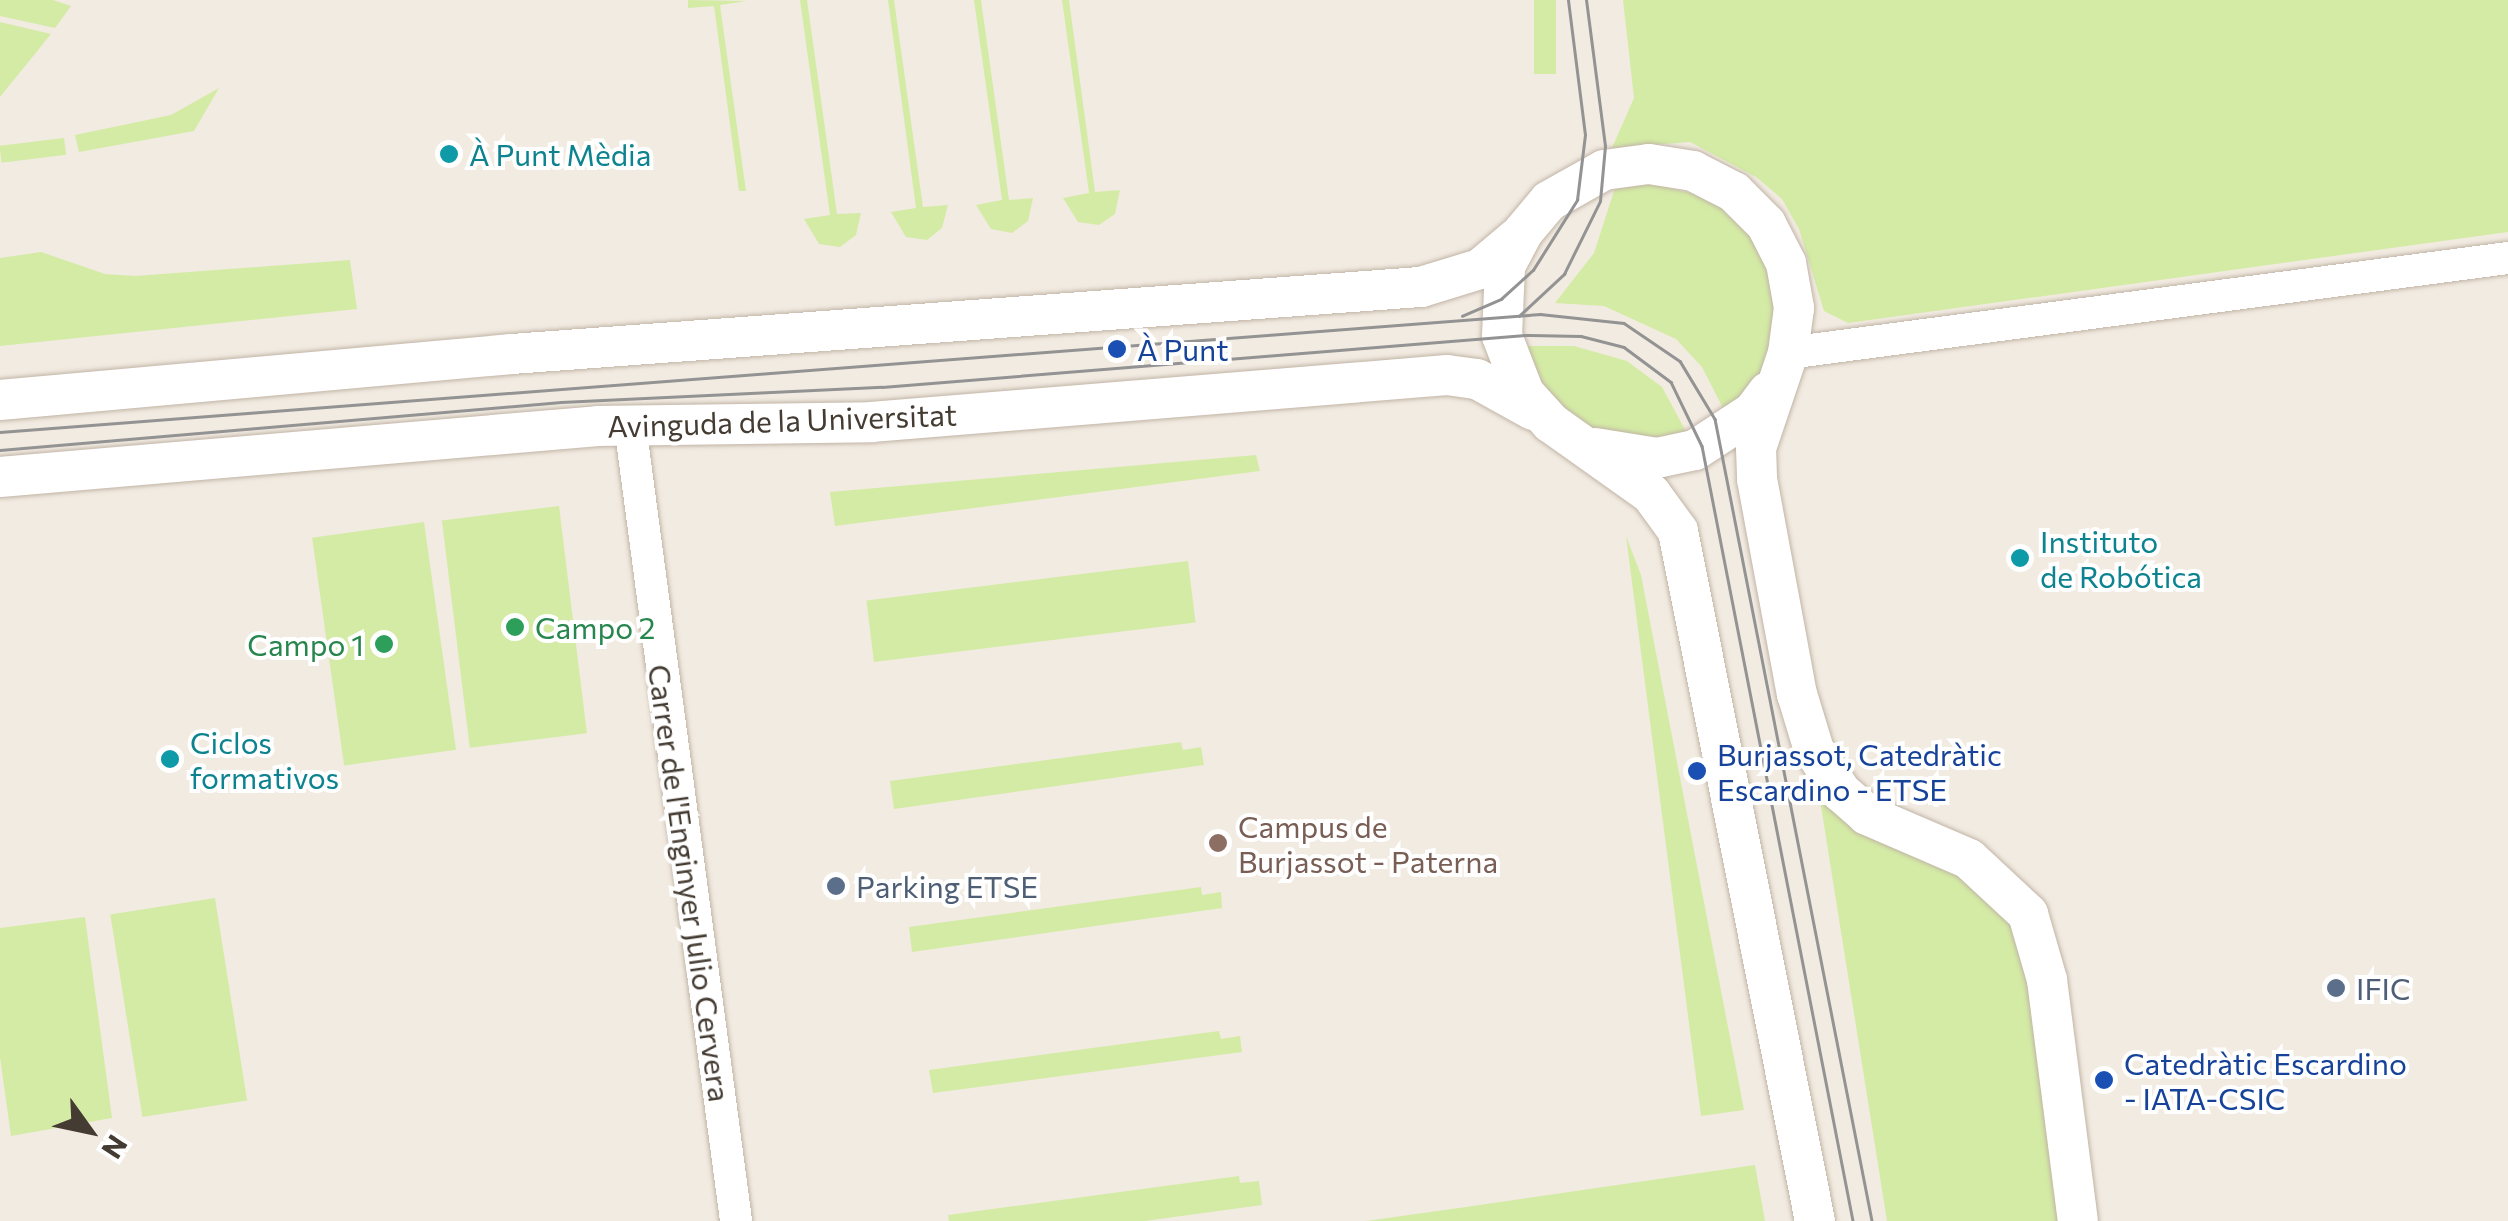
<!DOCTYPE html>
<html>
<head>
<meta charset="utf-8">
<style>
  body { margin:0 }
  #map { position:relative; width:2508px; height:1221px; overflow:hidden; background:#f2ebe1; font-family:Commissioner,sans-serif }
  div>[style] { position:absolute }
  .green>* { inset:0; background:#d4eba5; transform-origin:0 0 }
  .roads { filter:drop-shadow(0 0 2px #c1b4a6) drop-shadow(0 0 2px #c1b4a6) }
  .minor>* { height:32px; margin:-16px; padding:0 16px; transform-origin:16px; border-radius:16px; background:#fff }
  .tertiary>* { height:40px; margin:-20px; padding:0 20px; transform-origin:20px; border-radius:20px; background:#fff }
  .tram>* { height:2.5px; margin:-1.25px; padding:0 1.25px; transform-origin:1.25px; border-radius:1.25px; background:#939393 }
  .dots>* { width:28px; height:28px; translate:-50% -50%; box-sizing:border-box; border:5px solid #fff; border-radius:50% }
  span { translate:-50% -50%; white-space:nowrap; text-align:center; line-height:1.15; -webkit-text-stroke:8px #fff; paint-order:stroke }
  .culture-label { font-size:30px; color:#0d838f }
  .left { translate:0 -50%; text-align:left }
  .transit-label { font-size:30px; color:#164399 }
  .street-label { font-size:30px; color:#443b32 }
  .leisure-label { font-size:30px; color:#27864d }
  .right { translate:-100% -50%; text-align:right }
  .education-label { font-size:30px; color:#785e54 }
  .service-label { font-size:30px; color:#4e5e75 }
  .north { position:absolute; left:40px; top:1081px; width:100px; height:100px; -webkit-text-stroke:8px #fff; paint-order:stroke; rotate:123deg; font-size:28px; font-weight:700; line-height:40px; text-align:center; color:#443b32 }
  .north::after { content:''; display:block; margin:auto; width:35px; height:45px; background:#443b32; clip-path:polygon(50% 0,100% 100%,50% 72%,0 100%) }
</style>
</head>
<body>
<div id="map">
  <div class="green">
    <i style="clip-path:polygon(0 0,53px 0,71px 6px,55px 28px,0 16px)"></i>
    <i style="clip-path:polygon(688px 0,747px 1px,720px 5px,746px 191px,739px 191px,714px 6px,688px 8px)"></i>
    <i style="clip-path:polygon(800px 0,807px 0,837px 214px,861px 213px,856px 235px,840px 247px,819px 244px,804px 219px,830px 215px)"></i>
    <i style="clip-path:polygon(888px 0,894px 0,923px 207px,948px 205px,942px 228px,927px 240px,906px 237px,891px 212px,916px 208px)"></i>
    <i style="clip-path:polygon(974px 0,981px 0,1009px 200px,1033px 198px,1028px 221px,1012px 233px,991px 229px,976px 205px,1002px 200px)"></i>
    <i style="clip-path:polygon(1062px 0,1069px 0,1095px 192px,1120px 190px,1115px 214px,1099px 225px,1078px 222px,1063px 198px,1089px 193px)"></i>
    <i style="left:1534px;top:0;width:22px;height:74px"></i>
    <i style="clip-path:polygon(1623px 0,2508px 0,2508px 232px,1848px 323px,1824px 311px,1799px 229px,1782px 199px,1756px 177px,1690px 142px,1612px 148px,1634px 98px)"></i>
    <i style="clip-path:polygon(0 22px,51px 34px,0 97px)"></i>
    <i style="clip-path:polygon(219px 88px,194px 131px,79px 152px,75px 135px,171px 115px)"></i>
    <i style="left:64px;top:138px;width:17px;height:65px;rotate:83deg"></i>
    <i style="clip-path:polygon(1649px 183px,1707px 197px,1734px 214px,1766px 257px,1779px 321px,1760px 383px,1728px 418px,1702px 367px,1676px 339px,1604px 306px,1555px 303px,1594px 253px,1615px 188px)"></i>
    <i style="clip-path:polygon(41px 252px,105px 274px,135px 276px,350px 260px,357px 309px,0 346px,0 258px)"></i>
    <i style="clip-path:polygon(1526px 346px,1574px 346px,1627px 361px,1662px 387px,1689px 437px,1665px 444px,1610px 437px,1582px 423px,1546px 390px)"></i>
    <i style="clip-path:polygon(1256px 455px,1260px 471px,835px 526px,830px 492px)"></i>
    <i style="left:559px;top:506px;width:229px;height:118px;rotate:83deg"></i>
    <i style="left:424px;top:522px;width:230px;height:113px;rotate:82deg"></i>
    <i style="clip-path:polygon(1626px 536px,1641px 575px,1744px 1110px,1701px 1116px)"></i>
    <i style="left:1188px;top:561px;width:62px;height:324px;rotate:83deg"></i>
    <i style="clip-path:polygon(1181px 742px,1183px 750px,1201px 747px,1204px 765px,894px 809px,890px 781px)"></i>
    <i style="clip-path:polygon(1818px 787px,1971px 876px,2006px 907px,2027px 953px,2059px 1221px,1887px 1221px)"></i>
    <i style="clip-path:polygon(1201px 887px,1202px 895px,1221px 892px,1222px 908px,912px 952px,909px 927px)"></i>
    <i style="left:215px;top:898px;width:205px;height:106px;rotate:81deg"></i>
    <i style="clip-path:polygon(85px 917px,112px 1118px,11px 1136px,0 1057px,0 928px)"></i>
    <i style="clip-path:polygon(1219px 1031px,1221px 1039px,1240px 1036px,1242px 1052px,933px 1093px,929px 1070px)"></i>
    <i style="clip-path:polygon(1755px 1165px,1765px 1221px,1366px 1221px,1466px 1207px)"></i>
    <i style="clip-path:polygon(1239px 1176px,1240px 1183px,1259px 1181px,1262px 1205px,1145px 1221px,949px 1221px,948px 1215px)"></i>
  </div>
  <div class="roads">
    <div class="minor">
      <i style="left:1788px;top:353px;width:726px;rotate:-7.52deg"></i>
      <i style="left:630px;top:425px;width:803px;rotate:82.41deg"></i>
    </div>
    <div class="tertiary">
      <i style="left:0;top:400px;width:514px;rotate:-5.13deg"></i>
      <i style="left:512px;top:354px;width:911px;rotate:-4.22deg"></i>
      <i style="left:1421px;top:287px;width:62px;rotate:-17deg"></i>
      <i style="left:1480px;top:269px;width:48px;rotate:-40deg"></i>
      <i style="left:1595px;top:448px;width:63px;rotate:9.2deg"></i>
      <i style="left:1657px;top:458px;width:39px;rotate:-12deg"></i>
      <i style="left:1695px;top:450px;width:69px;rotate:-33.2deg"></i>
      <i style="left:1753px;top:412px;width:25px;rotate:-53deg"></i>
      <i style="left:0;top:477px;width:600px;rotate:-4.87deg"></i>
      <i style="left:598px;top:426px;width:273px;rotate:-0.8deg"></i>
      <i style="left:871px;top:422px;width:578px;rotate:-4.66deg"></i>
      <i style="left:1447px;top:375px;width:30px;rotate:8deg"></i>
      <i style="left:1477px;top:379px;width:64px;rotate:29deg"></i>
      <i style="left:1815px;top:1221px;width:703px;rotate:-101.23deg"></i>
      <i style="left:1678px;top:531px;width:46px;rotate:-126.1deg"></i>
      <i style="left:1651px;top:494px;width:123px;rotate:-144.6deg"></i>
      <i style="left:1551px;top:423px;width:40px;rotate:-132deg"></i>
      <i style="left:1524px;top:393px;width:61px;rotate:-111.1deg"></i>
      <i style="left:1502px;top:336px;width:70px;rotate:-87.5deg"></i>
      <i style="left:1505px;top:266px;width:38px;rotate:-62deg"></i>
      <i style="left:1523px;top:232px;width:40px;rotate:-50deg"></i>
      <i style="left:1549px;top:201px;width:63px;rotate:-29.4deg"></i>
      <i style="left:1604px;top:170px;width:45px;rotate:-7.6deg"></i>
      <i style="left:1649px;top:164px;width:45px;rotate:9deg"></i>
      <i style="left:1693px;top:171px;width:46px;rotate:27.1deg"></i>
      <i style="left:1734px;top:192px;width:45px;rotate:45deg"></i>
      <i style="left:1766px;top:224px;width:44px;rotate:62.9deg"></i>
      <i style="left:1786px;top:263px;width:46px;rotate:79.9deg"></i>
      <i style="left:1794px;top:308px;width:45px;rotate:97.6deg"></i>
      <i style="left:1788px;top:353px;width:100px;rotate:108.6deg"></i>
      <i style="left:1756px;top:448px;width:31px;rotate:88deg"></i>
      <i style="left:1757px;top:479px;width:219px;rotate:79.5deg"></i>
      <i style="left:1797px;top:694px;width:59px;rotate:73.1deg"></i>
      <i style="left:1814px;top:750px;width:50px;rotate:57.3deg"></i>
      <i style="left:1841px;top:792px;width:35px;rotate:41deg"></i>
      <i style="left:1867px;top:815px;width:111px;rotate:23.3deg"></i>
      <i style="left:1969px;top:859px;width:81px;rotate:43deg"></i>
      <i style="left:2028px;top:914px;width:69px;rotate:73.9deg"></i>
      <i style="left:2047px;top:980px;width:243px;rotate:82.7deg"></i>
    </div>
  </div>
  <div class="tram">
    <i style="left:1462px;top:316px;width:43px;rotate:-23.6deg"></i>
    <i style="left:1501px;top:299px;width:43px;rotate:-42.2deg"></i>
    <i style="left:1533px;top:270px;width:83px;rotate:-57.8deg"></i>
    <i style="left:1577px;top:200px;width:65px;rotate:-83deg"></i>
    <i style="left:1585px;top:135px;width:136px;rotate:-97.2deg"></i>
    <i style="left:1519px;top:316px;width:62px;rotate:-43deg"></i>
    <i style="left:1564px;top:274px;width:81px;rotate:-63.7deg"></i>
    <i style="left:1600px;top:201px;width:55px;rotate:-84.8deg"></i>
    <i style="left:1605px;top:146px;width:147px;rotate:-97.4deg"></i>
    <i style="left:0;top:432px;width:1545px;rotate:-4.38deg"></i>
    <i style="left:1540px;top:314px;width:84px;rotate:6.1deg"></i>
    <i style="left:1624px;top:323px;width:68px;rotate:34.2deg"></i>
    <i style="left:1680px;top:361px;width:68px;rotate:58.9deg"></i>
    <i style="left:1715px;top:419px;width:817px;rotate:78.92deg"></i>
    <i style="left:0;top:450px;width:563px;rotate:-4.89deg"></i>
    <i style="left:561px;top:402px;width:321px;rotate:-2.7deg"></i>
    <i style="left:882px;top:387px;width:645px;rotate:-4.62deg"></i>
    <i style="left:1525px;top:335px;width:56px;rotate:1deg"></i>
    <i style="left:1581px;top:336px;width:44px;rotate:14.3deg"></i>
    <i style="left:1624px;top:347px;width:59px;rotate:36.7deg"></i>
    <i style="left:1671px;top:382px;width:71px;rotate:64.2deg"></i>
    <i style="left:1702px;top:446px;width:790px;rotate:78.97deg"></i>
  </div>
  <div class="dots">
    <i style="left:449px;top:154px;background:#0f9aa8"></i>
    <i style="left:1117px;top:349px;background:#1a4fb4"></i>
    <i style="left:2020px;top:558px;background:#0f9aa8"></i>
    <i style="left:515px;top:627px;background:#2e9e5b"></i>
    <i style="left:384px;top:644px;background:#2e9e5b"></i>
    <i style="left:170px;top:759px;background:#0f9aa8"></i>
    <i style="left:1697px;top:771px;background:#1a4fb4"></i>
    <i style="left:1218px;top:843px;background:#8d6e63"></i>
    <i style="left:836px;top:886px;background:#5c6f8a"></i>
    <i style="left:2336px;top:988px;background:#5c6f8a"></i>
    <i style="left:2104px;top:1080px;background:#1a4fb4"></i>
  </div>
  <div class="culture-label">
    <span class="left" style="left:469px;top:154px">À Punt Mèdia</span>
    <span class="left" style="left:2040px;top:558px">Instituto<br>de Robótica</span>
    <span class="left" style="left:190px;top:759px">Ciclos<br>formativos</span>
  </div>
  <div class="transit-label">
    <span class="left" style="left:1137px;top:349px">À Punt</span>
    <span class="left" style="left:1717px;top:771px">Burjassot, Catedràtic<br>Escardino - ETSE</span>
    <span class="left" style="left:2124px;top:1080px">Catedràtic Escardino<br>- IATA-CSIC</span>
  </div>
  <div class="street-label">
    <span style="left:782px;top:420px;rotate:-2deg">Avinguda de la Universitat</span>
    <span style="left:690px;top:883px;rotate:82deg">Carrer de l'Enginyer Julio Cervera</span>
  </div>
  <div class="leisure-label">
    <span class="left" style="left:535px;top:627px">Campo 2</span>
    <span class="right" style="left:364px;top:644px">Campo 1</span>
  </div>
  <div class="education-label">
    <span class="left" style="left:1238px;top:843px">Campus de<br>Burjassot - Paterna</span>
  </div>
  <div class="service-label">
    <span class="left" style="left:856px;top:886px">Parking ETSE</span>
    <span class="left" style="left:2356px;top:988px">IFIC</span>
  </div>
  <div class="north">N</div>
</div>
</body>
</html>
